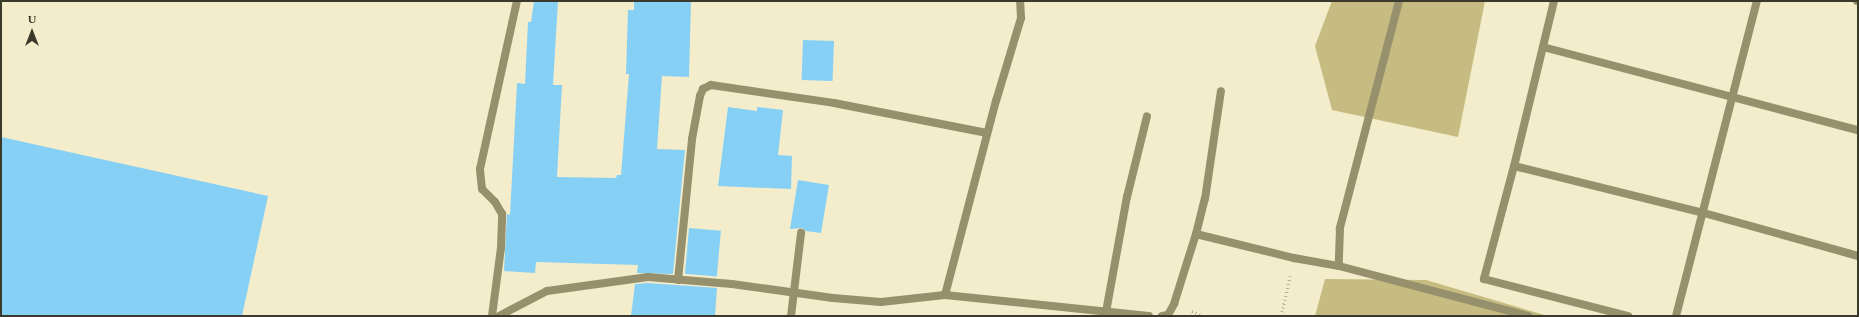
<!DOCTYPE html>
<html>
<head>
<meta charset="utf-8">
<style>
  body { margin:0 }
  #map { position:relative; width:1859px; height:317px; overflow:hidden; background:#f3edcb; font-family:Spectral,serif }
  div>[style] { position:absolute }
  .green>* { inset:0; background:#c6bb80 }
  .building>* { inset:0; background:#87d0f5; transform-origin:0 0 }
  .path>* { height:2.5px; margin-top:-1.25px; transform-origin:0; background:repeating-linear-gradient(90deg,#b5b095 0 1px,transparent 0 4px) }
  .street>* { height:8px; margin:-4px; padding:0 4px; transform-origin:4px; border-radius:4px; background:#97906d }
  span { translate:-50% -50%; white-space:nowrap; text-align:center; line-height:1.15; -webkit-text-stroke:3.5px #f3edcb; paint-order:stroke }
  .frame { position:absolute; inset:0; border:2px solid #3b392b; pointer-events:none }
  .north { position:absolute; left:12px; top:12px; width:40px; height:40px; -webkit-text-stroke:3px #f3edcb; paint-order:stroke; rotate:0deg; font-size:11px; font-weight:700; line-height:16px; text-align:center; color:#3b392b }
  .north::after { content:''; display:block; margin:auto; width:14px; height:18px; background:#3b392b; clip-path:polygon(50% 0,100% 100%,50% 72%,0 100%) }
</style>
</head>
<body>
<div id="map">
  <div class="green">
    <i style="clip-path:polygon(1332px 1px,1485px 1px,1458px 137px,1332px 110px,1315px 46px)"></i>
    <i style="clip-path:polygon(1325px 279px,1426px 280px,1548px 316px,1315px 316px)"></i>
  </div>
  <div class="building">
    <i style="clip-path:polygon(534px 1px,558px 1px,553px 85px,562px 85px,557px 177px,616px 178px,617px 175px,621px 175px,629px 74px,626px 74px,628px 10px,634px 10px,634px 1px,691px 1px,689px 77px,662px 76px,657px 149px,685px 150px,673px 274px,637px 273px,638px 265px,536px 262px,535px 273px,504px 271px,507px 214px,510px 215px,517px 83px,525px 84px,528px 22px,531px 22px)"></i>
    <i style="left:803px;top:40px;width:31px;height:40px;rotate:2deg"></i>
    <i style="clip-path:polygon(728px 107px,757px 111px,757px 107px,783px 110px,778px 155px,792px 156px,791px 189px,718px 186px)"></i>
    <i style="clip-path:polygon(1px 137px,268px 196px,242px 316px,1px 316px)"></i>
    <i style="clip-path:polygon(798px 180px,829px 185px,821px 233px,806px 231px,802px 228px,790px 229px)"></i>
    <i style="left:689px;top:228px;width:32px;height:46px;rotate:5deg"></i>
    <i style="clip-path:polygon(648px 283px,717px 288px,715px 316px,631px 316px,635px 284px)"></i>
  </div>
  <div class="path">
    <i style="left:1192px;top:311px;width:13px;rotate:23deg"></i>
    <i style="left:1281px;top:316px;width:41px;rotate:-77.3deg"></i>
  </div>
  <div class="street">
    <i style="left:1399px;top:1px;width:235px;rotate:104.6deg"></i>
    <i style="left:1340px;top:228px;width:38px;rotate:92deg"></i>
    <i style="left:1339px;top:266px;width:196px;rotate:14.8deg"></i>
    <i style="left:1554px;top:1px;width:170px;rotate:103.6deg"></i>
    <i style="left:1514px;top:166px;width:196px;rotate:13.9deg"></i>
    <i style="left:1704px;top:213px;width:160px;rotate:15.6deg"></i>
    <i style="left:1857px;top:1px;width:1px"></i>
    <i style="left:1543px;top:47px;width:326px;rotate:14.8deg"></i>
    <i style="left:1514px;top:166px;width:117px;rotate:104.9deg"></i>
    <i style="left:1484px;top:279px;width:149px;rotate:14.4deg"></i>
    <i style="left:1196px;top:234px;width:101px;rotate:13.8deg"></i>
    <i style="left:1294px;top:258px;width:46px;rotate:10.1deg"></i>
    <i style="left:678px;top:280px;width:142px;rotate:-84.3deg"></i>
    <i style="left:692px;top:139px;width:44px;rotate:-79.5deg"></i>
    <i style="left:700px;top:96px;width:8px;rotate:-67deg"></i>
    <i style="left:703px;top:89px;width:9px;rotate:-27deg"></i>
    <i style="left:711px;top:85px;width:124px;rotate:8.3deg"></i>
    <i style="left:834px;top:103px;width:156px;rotate:11.1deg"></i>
    <i style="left:945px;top:295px;width:201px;rotate:-75.3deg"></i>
    <i style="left:996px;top:101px;width:87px;rotate:-73.2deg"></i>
    <i style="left:1021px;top:18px;width:17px;rotate:-93deg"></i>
    <i style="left:1106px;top:312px;width:117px;rotate:-79.7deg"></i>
    <i style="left:1127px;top:197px;width:83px;rotate:-76.1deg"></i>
    <i style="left:492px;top:316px;width:69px;rotate:-82.5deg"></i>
    <i style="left:501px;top:248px;width:34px;rotate:-88deg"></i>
    <i style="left:502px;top:214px;width:14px;rotate:-120deg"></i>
    <i style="left:495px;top:202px;width:18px;rotate:-135deg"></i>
    <i style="left:482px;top:189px;width:20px;rotate:-96deg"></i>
    <i style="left:480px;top:169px;width:172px;rotate:-77.6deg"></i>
    <i style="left:499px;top:316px;width:54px;rotate:-27.5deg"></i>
    <i style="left:547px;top:291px;width:102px;rotate:-7.9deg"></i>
    <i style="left:648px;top:277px;width:84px;rotate:4.8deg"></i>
    <i style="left:732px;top:284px;width:102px;rotate:7.9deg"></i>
    <i style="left:833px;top:298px;width:48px;rotate:4.8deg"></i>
    <i style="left:881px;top:302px;width:64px;rotate:-6.2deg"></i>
    <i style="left:945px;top:295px;width:205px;rotate:5.9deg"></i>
    <i style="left:791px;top:316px;width:84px;rotate:-83.1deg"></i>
    <i style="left:1162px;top:316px;width:6px;rotate:-9deg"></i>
    <i style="left:1168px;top:315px;width:13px;rotate:-61deg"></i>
    <i style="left:1174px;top:304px;width:73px;rotate:-72.6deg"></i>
    <i style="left:1196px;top:234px;width:36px;rotate:-76deg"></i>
    <i style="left:1205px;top:199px;width:109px;rotate:-81.6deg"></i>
    <i style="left:1676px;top:316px;width:325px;rotate:-75.6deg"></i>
  </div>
  <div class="frame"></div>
  <div class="north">U</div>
</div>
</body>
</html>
